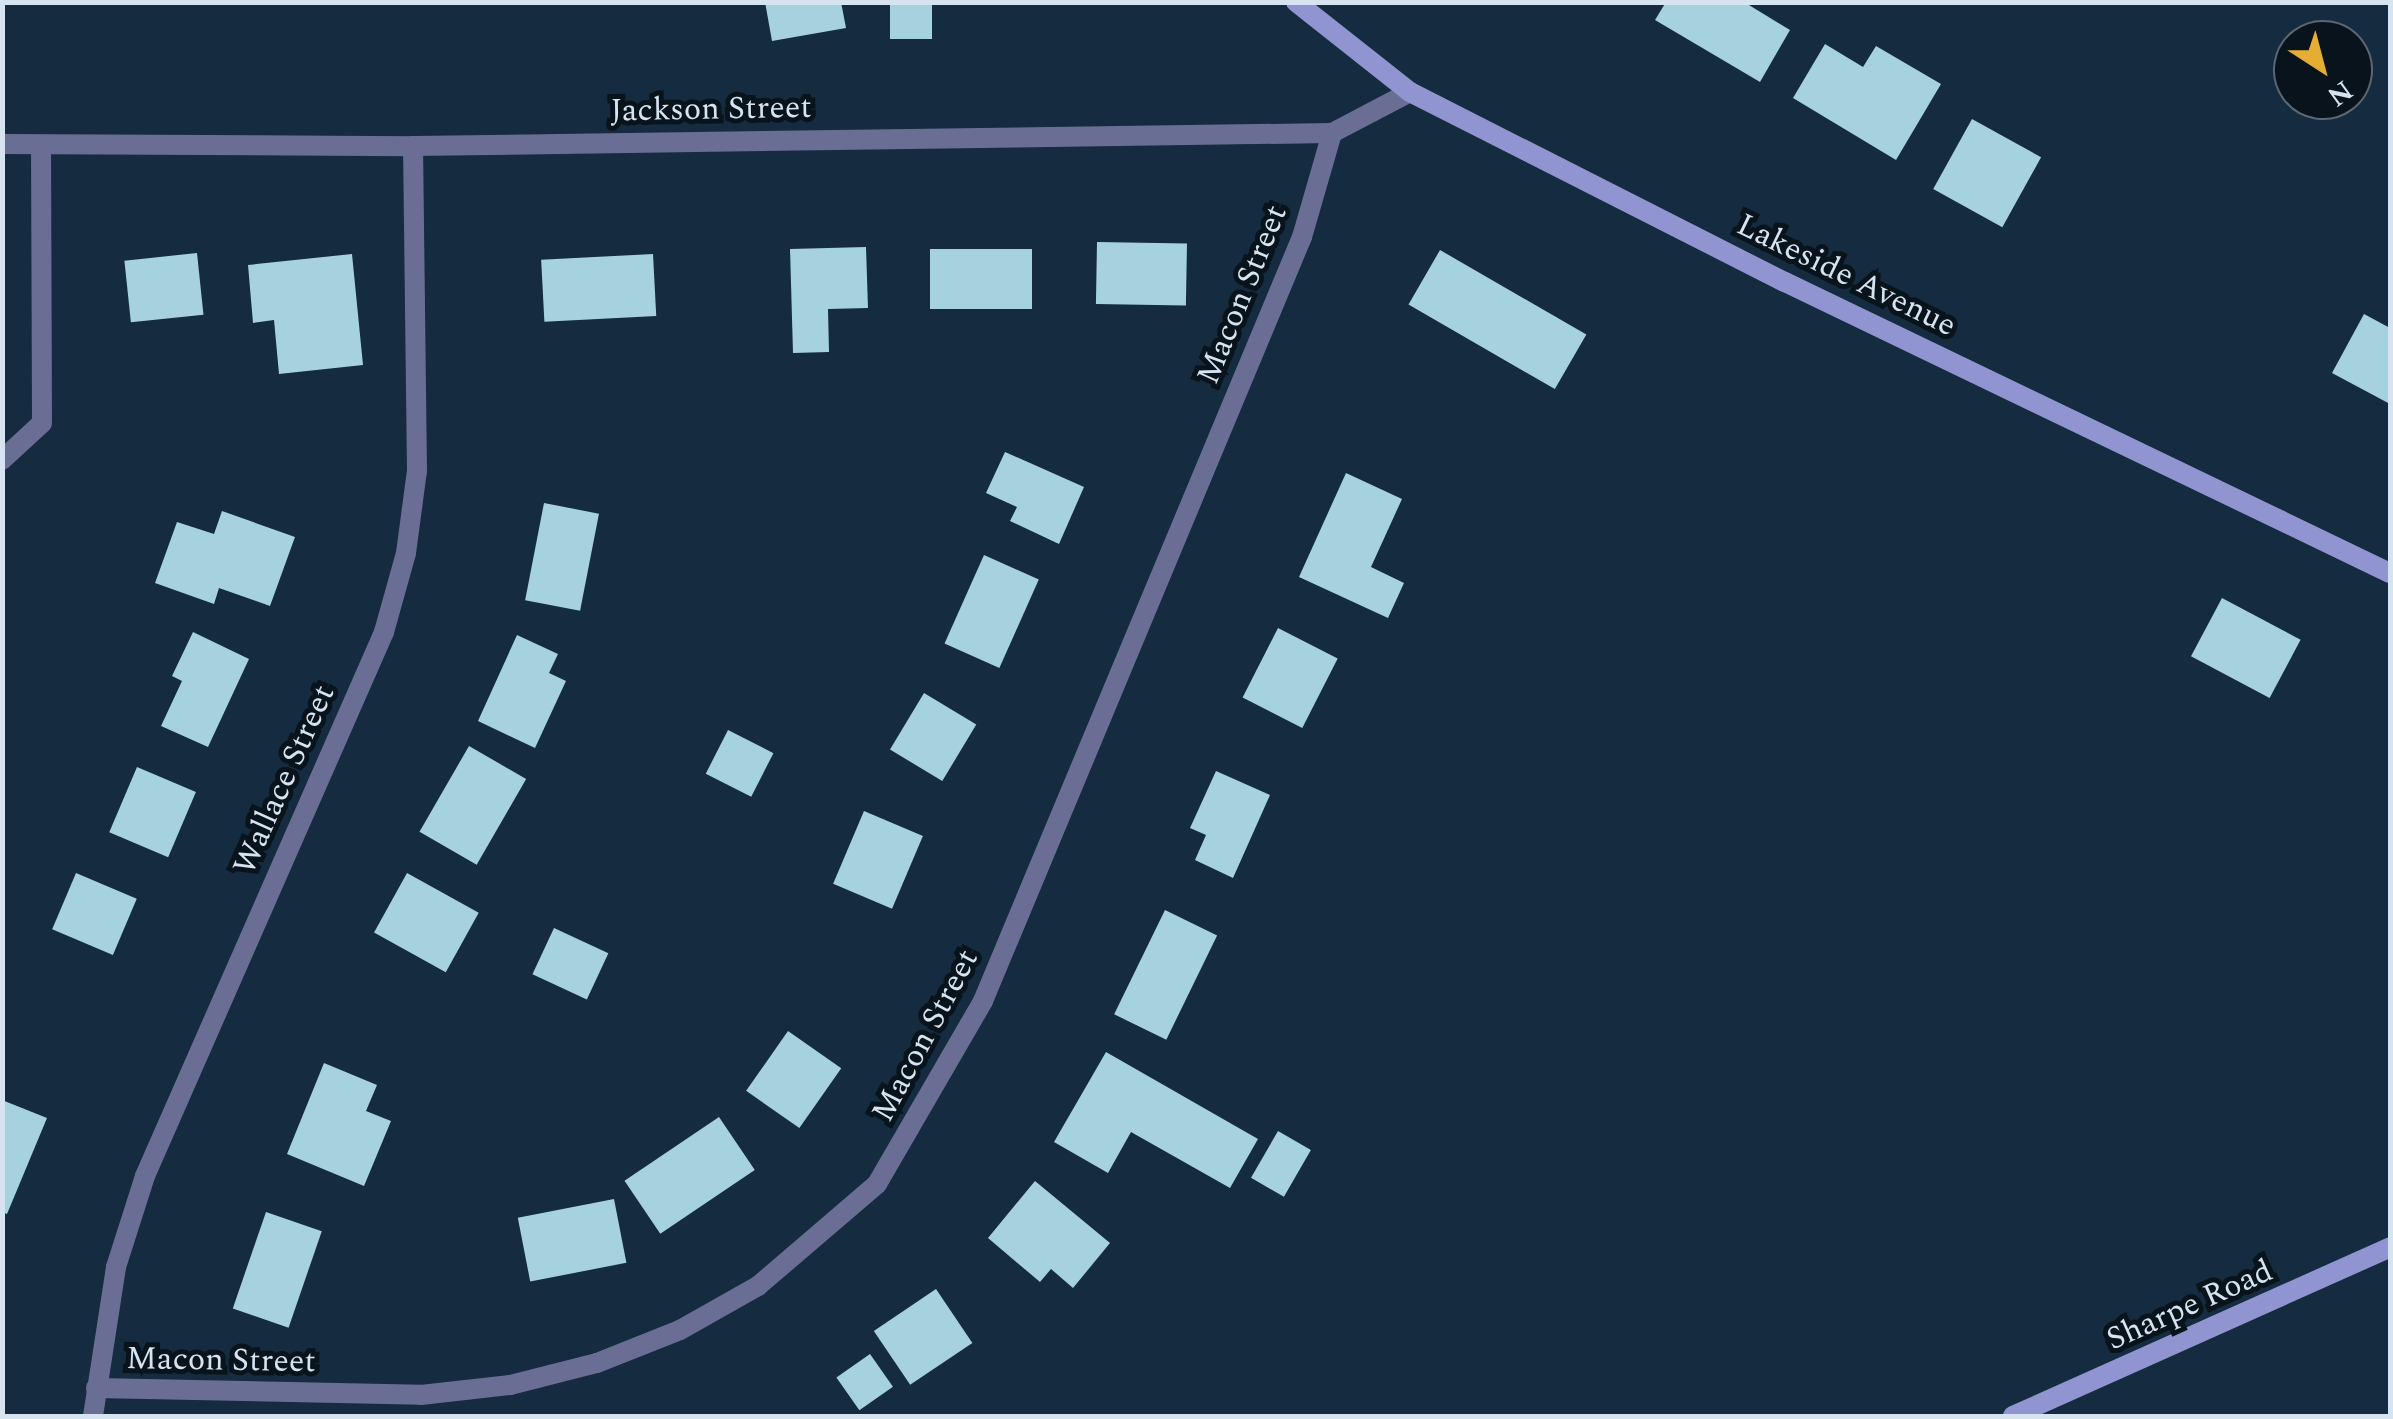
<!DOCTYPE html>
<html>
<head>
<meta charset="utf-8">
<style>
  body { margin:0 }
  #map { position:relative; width:2393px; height:1419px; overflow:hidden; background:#142b40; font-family:Spectral,serif }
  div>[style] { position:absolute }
  .building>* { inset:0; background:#a6d2dd; transform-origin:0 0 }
  .lane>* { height:20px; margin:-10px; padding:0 10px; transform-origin:10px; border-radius:10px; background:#6b6e94 }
  .street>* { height:20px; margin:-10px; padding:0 10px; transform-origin:10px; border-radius:10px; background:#6b6e94 }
  .secondary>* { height:20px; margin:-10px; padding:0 10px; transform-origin:10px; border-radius:10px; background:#9095d1 }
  span { translate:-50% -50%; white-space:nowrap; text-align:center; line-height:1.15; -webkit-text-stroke:10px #09131c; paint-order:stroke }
  .street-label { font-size:32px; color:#d6e4f2 }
  .frame { position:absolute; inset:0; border:5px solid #d6e4f2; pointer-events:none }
  .north { position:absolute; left:2273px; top:20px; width:100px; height:100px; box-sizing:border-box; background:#09131c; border:2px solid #5b6772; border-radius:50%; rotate:144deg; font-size:28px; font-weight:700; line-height:40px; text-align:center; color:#d6e4f2 }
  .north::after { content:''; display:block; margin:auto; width:35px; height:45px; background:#e4ae35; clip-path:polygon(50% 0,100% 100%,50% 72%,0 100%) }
</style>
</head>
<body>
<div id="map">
  <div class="building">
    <i style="clip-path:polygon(765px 2px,841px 2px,846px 28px,772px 41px)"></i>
    <i style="left:890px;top:2px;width:42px;height:37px"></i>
    <i style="clip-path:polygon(1666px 2px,1744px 2px,1790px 30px,1760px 82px,1655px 20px)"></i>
    <i style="clip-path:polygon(1825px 44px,1863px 67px,1876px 46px,1941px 84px,1896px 160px,1793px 98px)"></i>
    <i style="left:1972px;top:119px;width:79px;height:80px;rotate:29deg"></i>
    <i style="left:1097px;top:242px;width:90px;height:62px;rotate:1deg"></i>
    <i style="clip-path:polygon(866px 247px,868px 308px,828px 309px,829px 352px,793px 353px,790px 249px)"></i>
    <i style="left:1032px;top:249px;width:60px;height:102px;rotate:90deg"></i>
    <i style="left:1440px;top:250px;width:169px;height:63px;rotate:30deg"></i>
    <i style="left:197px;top:253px;width:62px;height:73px;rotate:84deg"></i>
    <i style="clip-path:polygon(352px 254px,363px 365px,279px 374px,274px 320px,253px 323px,248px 265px)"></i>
    <i style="left:653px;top:254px;width:62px;height:112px;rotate:87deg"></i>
    <i style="clip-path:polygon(2364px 314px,2390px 328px,2390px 404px,2332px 373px)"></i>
    <i style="clip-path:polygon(1005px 452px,1084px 487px,1059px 544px,1010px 521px,1017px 507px,986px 493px)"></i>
    <i style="clip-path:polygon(1346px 473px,1402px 499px,1371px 567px,1404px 583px,1388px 618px,1299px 577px)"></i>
    <i style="left:544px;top:503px;width:56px;height:99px;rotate:11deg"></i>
    <i style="clip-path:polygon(222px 511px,295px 537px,270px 606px,219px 588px,214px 604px,155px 583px,177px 522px,214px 534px)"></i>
    <i style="left:984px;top:555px;width:60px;height:97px;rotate:24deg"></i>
    <i style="left:2222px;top:598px;width:89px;height:66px;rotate:28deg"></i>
    <i style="left:1278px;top:628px;width:67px;height:78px;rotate:27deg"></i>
    <i style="clip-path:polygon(193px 632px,249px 659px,208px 747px,161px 726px,182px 681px,172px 676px)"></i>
    <i style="clip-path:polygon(517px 635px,558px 654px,549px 673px,566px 681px,535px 748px,478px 721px)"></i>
    <i style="left:924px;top:693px;width:61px;height:66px;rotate:31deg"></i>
    <i style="left:728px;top:730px;width:51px;height:49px;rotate:27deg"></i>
    <i style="left:469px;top:746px;width:66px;height:99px;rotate:30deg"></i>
    <i style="left:137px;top:767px;width:64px;height:71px;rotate:23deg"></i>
    <i style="clip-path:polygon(1216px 771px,1270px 795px,1233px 878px,1195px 860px,1206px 835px,1190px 828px)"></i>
    <i style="left:864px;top:811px;width:64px;height:79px;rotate:23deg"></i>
    <i style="left:76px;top:873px;width:66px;height:61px;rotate:23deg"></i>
    <i style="left:407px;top:873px;width:82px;height:68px;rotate:29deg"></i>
    <i style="left:1165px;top:910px;width:58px;height:116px;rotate:26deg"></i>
    <i style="left:554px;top:928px;width:60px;height:51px;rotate:25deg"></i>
    <i style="left:788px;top:1031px;width:65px;height:73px;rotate:35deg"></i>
    <i style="clip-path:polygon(1106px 1052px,1258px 1139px,1230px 1188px,1131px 1132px,1108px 1173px,1054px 1142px)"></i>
    <i style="clip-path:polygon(324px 1063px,377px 1085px,366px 1111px,391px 1121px,364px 1186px,287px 1154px)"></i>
    <i style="clip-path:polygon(2px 1100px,47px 1118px,7px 1214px,2px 1212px)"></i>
    <i style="left:719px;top:1117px;width:64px;height:114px;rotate:56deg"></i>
    <i style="left:1278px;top:1131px;width:38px;height:54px;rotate:30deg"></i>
    <i style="clip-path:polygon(1035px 1181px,1110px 1243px,1073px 1288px,1051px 1269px,1040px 1282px,988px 1238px)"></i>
    <i style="left:614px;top:1199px;width:65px;height:98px;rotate:79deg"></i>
    <i style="left:266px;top:1212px;width:59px;height:102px;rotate:19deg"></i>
    <i style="left:936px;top:1289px;width:65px;height:75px;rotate:56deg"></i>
    <i style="left:870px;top:1354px;width:40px;height:41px;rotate:55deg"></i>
  </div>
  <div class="lane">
    <i style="left:2px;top:460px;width:54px;rotate:-42.8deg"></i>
    <i style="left:42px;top:423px;width:278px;rotate:-90.2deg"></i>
  </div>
  <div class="street">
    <i style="left:2px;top:144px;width:411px;rotate:0.3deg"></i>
    <i style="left:413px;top:146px;width:919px;rotate:-0.81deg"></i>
    <i style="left:1332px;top:133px;width:88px;rotate:-27.7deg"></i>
    <i style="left:96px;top:1388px;width:325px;rotate:1.2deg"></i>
    <i style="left:421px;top:1395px;width:90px;rotate:-6.4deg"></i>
    <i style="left:510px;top:1385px;width:90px;rotate:-14.2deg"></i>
    <i style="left:597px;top:1363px;width:89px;rotate:-21.7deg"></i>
    <i style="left:680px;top:1330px;width:90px;rotate:-29.4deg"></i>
    <i style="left:758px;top:1286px;width:157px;rotate:-40.6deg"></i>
    <i style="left:877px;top:1184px;width:211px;rotate:-59.9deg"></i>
    <i style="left:983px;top:1001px;width:828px;rotate:-67.34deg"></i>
    <i style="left:1302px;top:237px;width:108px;rotate:-73.9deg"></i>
    <i style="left:93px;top:1416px;width:151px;rotate:-81.2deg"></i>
    <i style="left:116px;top:1267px;width:96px;rotate:-72.3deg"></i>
    <i style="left:145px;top:1176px;width:594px;rotate:-66.28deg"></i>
    <i style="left:384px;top:632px;width:82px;rotate:-74.4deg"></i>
    <i style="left:406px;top:553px;width:83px;rotate:-82.4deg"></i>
    <i style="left:417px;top:471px;width:325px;rotate:-90.7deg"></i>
  </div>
  <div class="secondary">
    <i style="left:1296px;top:2px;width:145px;rotate:38.3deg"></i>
    <i style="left:1410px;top:92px;width:420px;rotate:26.9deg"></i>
    <i style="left:1785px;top:282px;width:671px;rotate:25.69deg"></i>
    <i style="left:2013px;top:1416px;width:413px;rotate:-24.1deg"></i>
  </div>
  <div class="street-label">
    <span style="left:711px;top:110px;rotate:-1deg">Jackson Street</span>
    <span style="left:1846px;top:276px;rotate:26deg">Lakeside Avenue</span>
    <span style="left:1243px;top:295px;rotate:-68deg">Macon Street</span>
    <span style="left:285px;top:780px;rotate:-66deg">Wallace Street</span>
    <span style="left:926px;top:1036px;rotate:-62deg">Macon Street</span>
    <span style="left:2190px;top:1306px;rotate:-24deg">Sharpe Road</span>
    <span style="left:221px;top:1361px;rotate:1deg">Macon Street</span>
  </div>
  <div class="frame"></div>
  <div class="north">N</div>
</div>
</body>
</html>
